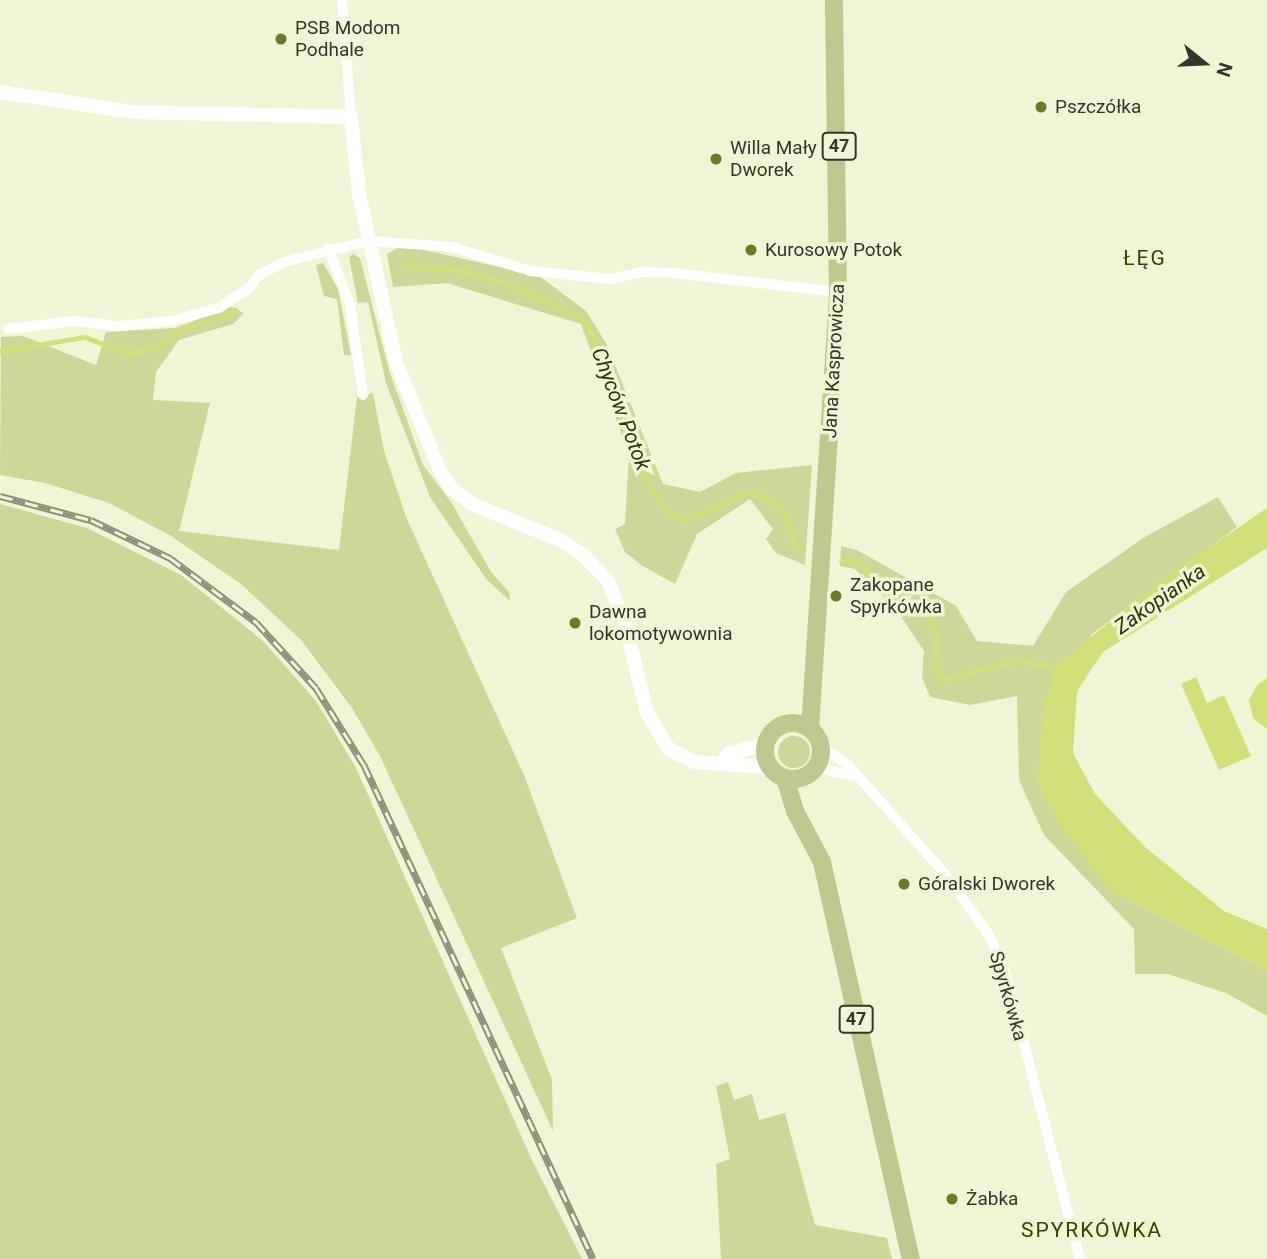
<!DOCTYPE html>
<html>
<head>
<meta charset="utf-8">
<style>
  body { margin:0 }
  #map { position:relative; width:1267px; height:1259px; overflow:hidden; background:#f0f5d5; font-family:Roboto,sans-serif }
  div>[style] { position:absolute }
  .green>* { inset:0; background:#ced797 }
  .round { border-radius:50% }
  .water>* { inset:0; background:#d3df78 }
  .stream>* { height:4.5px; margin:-2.25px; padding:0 2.25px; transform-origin:2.25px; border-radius:2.25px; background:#d3df78 }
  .minor>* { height:10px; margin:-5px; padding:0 5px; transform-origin:5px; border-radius:5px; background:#fff }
  .tertiary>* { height:14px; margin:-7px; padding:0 7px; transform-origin:7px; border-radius:7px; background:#fff }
  .primary>* { height:18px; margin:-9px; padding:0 9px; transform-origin:9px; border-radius:9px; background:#c0c78f }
  .primary>.ring { margin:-9px; padding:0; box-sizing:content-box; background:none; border:18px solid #c0c78f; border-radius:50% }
  .rail>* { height:7px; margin-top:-3.5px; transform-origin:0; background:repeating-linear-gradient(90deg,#f0f5d5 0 13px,#8d917b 0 26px); box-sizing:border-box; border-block:2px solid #8d917b }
  .dots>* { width:19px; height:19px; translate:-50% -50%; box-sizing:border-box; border:4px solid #f0f5d5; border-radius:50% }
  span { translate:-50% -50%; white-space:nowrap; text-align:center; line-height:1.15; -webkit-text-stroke:7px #f0f5d5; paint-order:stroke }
  .shield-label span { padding:2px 5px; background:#f0f5d5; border:2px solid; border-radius:5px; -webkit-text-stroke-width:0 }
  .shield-label { font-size:18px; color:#343629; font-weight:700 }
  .poi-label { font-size:19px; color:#343629 }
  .left { translate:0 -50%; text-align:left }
  .street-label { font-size:19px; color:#343629 }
  .neighbourhood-label { font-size:21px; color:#3b4000; letter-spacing:2px }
  .water-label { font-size:21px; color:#303407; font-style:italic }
  .north { position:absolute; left:1169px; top:28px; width:70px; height:70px; -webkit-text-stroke:5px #f0f5d5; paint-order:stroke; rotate:108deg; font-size:19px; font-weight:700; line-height:28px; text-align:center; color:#343629 }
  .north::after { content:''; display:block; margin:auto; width:24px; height:32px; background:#343629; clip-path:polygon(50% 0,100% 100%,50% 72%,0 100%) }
</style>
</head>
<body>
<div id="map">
  <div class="green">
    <i style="clip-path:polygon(403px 245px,539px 276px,586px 311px,606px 343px,663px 484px,700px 492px,736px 473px,812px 465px,805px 565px,776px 553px,766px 539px,773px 529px,750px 499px,697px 534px,675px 584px,641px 565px,625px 552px,615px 529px,625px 524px,629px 455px,581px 324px,447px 283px,393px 287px,387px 254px)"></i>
    <i style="clip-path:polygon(353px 254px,360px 258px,389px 370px,423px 465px,451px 502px,491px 572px,509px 592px,510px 601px,487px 580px,430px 497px,386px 383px,368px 302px,358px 303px,349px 257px)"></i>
    <i style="clip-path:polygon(323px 263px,338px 289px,351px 355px,344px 355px,337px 299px,324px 296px,316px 265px)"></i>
    <i style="clip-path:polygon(231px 307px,244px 313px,233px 324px,179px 340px,156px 372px,153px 400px,210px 403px,179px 531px,339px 550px,357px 397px,373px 393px,384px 451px,406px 517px,524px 775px,577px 918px,501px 948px,552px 1080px,553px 1131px,380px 756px,352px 708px,301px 640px,241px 584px,171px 536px,109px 503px,45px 483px,0 475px,1px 337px,23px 336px,96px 365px,106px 332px,175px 328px)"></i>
    <i style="clip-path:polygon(1218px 497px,1237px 527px,1092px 634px,1042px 717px,1108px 889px,1267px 971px,1267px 1016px,1226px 993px,1168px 974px,1135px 974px,1134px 929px,1044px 835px,1019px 780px,1017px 696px,970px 705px,930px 697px,922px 677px,924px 651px,894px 606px,855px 569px,840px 566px,841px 546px,857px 550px,956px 606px,977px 641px,1033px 646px,1066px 592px,1143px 538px)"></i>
    <i style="clip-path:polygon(0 504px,87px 528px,181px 575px,263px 641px,316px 701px,356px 768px,532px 1160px,582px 1259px,0 1259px)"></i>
    <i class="round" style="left:778px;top:736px;width:32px;height:32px"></i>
    <i style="clip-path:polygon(728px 1082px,734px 1100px,752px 1094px,759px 1120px,785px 1113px,815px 1225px,887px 1238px,892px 1259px,721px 1259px,716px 1164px,730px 1159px,716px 1086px)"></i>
  </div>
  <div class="water">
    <i style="clip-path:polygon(1267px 508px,1267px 548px,1103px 652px,1077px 691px,1073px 753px,1095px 794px,1145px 847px,1224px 911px,1267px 929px,1267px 971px,1108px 889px,1056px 820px,1038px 783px,1042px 717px,1055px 666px,1160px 581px)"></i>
    <i style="clip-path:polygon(1196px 677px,1207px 703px,1224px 695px,1251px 756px,1219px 770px,1181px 684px)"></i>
    <i style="clip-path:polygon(1267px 678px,1267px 729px,1253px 718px,1249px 700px,1258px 684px)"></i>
  </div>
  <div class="stream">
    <i style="left:404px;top:266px;width:56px;rotate:4.1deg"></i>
    <i style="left:460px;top:270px;width:48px;rotate:15.8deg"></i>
    <i style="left:506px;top:283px;width:84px;rotate:24.7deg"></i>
    <i style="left:582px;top:318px;width:29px;rotate:59deg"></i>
    <i style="left:597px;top:343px;width:158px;rotate:69.6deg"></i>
    <i style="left:652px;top:491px;width:22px;rotate:54deg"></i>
    <i style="left:665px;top:509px;width:22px;rotate:32deg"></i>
    <i style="left:684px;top:521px;width:70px;rotate:-24.4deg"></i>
    <i style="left:748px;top:492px;width:29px;rotate:20deg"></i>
    <i style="left:775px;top:502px;width:18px;rotate:49deg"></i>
    <i style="left:787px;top:516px;width:28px;rotate:75deg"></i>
    <i style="left:794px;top:543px;width:10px;rotate:37deg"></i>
    <i style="left:222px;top:317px;width:15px;rotate:-28deg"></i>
    <i style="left:0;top:351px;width:86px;rotate:-9.4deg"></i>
    <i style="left:85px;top:337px;width:47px;rotate:21.1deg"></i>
    <i style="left:129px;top:354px;width:30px;rotate:-14deg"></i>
    <i style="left:158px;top:347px;width:28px;rotate:-39deg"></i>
    <i style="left:180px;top:329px;width:37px;rotate:-16deg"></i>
    <i style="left:841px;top:560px;width:16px;rotate:7deg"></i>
    <i style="left:857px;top:562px;width:93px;rotate:37.6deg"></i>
    <i style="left:931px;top:619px;width:19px;rotate:72deg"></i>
    <i style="left:937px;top:637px;width:31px;rotate:92deg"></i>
    <i style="left:936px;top:668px;width:13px;rotate:63deg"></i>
    <i style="left:942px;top:680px;width:78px;rotate:-14.9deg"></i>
    <i style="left:1017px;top:660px;width:41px;rotate:11.3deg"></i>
  </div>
  <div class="minor">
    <i style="left:342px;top:0;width:117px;rotate:85.6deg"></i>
    <i style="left:328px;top:248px;width:61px;rotate:68.9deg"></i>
    <i style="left:350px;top:305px;width:91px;rotate:81.8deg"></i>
    <i style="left:8px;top:329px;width:66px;rotate:-6.9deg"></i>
    <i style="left:74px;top:321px;width:45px;rotate:6.3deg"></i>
    <i style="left:119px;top:326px;width:53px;rotate:-5.4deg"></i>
    <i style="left:172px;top:321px;width:49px;rotate:-15.5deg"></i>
    <i style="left:219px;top:308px;width:37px;rotate:-34deg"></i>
    <i style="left:250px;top:287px;width:15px;rotate:-53deg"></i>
    <i style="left:259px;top:275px;width:28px;rotate:-27deg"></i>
    <i style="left:284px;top:262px;width:88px;rotate:-13.9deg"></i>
    <i style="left:369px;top:241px;width:84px;rotate:4.1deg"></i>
    <i style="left:453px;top:247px;width:81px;rotate:17.3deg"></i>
    <i style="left:530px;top:271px;width:81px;rotate:5.6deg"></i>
    <i style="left:611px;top:279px;width:31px;rotate:-13deg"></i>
    <i style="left:641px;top:272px;width:33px;rotate:2deg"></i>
    <i style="left:674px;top:273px;width:165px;rotate:6.6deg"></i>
    <i style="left:821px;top:746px;width:33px;rotate:35deg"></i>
    <i style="left:848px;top:765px;width:146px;rotate:48.3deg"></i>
    <i style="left:945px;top:874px;width:75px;rotate:54.2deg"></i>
    <i style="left:989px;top:935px;width:39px;rotate:66deg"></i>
    <i style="left:1005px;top:971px;width:298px;rotate:75.4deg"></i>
    <i style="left:816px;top:768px;width:39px;rotate:12deg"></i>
  </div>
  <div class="tertiary">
    <i style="left:0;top:92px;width:134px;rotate:8.6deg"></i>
    <i style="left:132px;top:112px;width:219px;rotate:1.3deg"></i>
    <i style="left:351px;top:117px;width:77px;rotate:84.1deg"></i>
    <i style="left:359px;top:194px;width:172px;rotate:77.6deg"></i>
    <i style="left:396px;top:362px;width:118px;rotate:68deg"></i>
    <i style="left:440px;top:471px;width:20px;rotate:57deg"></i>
    <i style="left:451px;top:488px;width:26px;rotate:37deg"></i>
    <i style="left:472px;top:504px;width:95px;rotate:22.2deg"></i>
    <i style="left:560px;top:540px;width:27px;rotate:33deg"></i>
    <i style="left:583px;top:555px;width:36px;rotate:46deg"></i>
    <i style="left:608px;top:581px;width:46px;rotate:68.4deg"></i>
    <i style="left:625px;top:624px;width:92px;rotate:76.1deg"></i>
    <i style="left:647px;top:713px;width:42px;rotate:58.6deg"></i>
    <i style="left:669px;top:749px;width:28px;rotate:27deg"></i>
    <i style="left:694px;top:762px;width:76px;rotate:3.8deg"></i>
    <i style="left:723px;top:761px;width:9px;rotate:-54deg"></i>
    <i style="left:728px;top:754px;width:41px;rotate:-15.8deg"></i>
  </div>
  <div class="primary">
    <i class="ring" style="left:765px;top:723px;width:38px;height:38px"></i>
    <i style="left:810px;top:729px;width:438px;rotate:-86.3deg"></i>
    <i style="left:838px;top:292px;width:292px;rotate:-90.8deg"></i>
    <i style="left:785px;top:778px;width:34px;rotate:73deg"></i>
    <i style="left:795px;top:811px;width:58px;rotate:62.1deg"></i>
    <i style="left:822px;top:862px;width:407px;rotate:77.4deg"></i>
  </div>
  <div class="rail">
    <i style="left:0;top:496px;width:94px;rotate:14.8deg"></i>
    <i style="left:91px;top:520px;width:88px;rotate:25.7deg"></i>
    <i style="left:170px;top:558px;width:107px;rotate:36.7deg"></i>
    <i style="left:256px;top:622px;width:89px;rotate:47.7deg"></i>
    <i style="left:316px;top:688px;width:91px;rotate:58.1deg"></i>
    <i style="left:364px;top:765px;width:544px;rotate:65.13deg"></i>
  </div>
  <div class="dots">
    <i style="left:281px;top:39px;background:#6f7822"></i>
    <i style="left:1041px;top:107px;background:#6f7822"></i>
    <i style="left:716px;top:159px;background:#6f7822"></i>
    <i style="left:751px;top:250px;background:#6f7822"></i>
    <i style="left:836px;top:596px;background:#6f7822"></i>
    <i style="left:575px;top:623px;background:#6f7822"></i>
    <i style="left:904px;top:884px;background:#6f7822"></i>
    <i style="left:952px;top:1199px;background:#6f7822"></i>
  </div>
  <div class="shield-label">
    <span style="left:839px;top:146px">47</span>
    <span style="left:856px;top:1019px">47</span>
  </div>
  <div class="poi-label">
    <span class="left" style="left:295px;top:39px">PSB Modom<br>Podhale</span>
    <span class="left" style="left:1055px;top:107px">Pszczółka</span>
    <span class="left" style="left:730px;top:159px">Willa Mały<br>Dworek</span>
    <span class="left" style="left:765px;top:250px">Kurosowy Potok</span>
    <span class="left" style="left:850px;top:596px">Zakopane<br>Spyrkówka</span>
    <span class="left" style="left:589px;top:623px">Dawna<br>lokomotywownia</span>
    <span class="left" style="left:918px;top:884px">Góralski Dworek</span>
    <span class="left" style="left:966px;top:1199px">Żabka</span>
  </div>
  <div class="street-label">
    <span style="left:834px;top:361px;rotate:-87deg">Jana Kasprowicza</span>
    <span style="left:1008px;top:996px;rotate:74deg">Spyrkówka</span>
  </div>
  <div class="neighbourhood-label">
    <span style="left:1145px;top:258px">ŁĘG</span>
    <span style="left:1092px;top:1230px">SPYRKÓWKA</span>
  </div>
  <div class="water-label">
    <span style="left:621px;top:409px;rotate:69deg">Chyców Potok</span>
    <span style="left:1160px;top:599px;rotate:-35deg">Zakopianka</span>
  </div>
  <div class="north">N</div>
</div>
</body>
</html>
